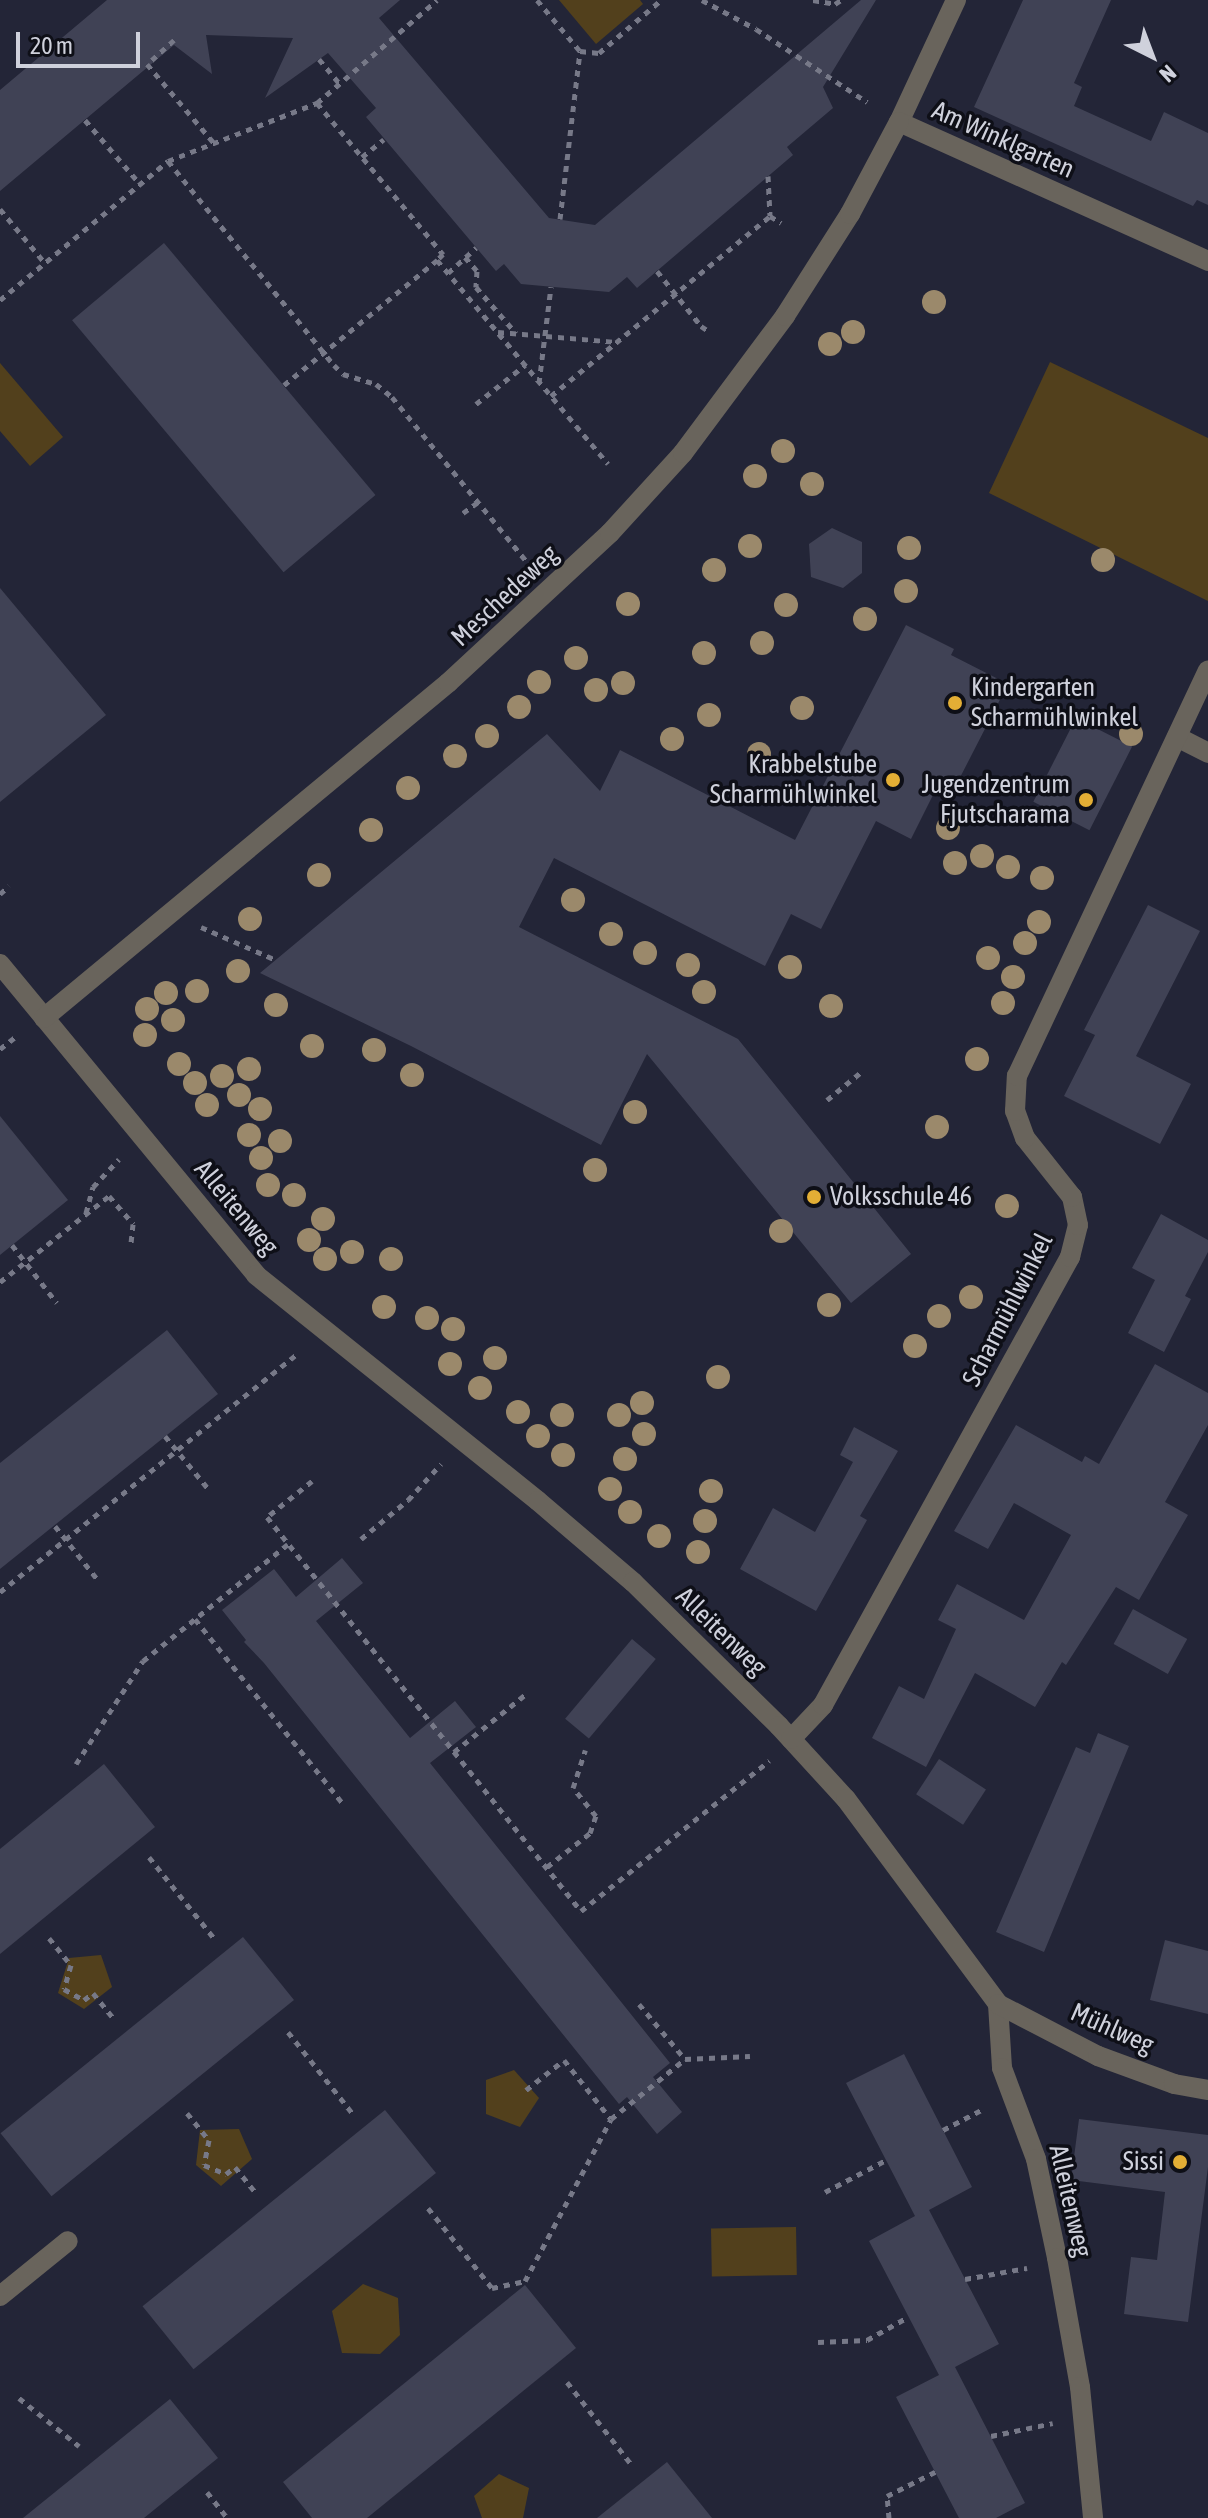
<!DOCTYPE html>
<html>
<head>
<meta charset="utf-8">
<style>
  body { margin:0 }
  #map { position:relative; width:1208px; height:2518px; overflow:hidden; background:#232537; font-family:"Asap Condensed",sans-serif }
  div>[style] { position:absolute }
  .green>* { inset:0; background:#52401c; transform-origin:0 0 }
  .building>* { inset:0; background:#404255; transform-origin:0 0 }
  .path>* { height:5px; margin-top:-2.5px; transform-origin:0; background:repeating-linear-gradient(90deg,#777988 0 6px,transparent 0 12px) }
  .minor>* { height:20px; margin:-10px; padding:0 10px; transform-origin:10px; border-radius:10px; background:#69645c }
  .trees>* { width:24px; height:24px; margin:-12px; border-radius:50%; background:#9b896b }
  .dots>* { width:22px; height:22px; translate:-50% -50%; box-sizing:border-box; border:4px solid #0e0f17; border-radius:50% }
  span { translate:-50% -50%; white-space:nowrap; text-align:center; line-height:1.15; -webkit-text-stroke:7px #0e0f17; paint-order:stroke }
  .street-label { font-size:26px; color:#cfd1dc }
  .poi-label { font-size:26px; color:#cfd1dc }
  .left { translate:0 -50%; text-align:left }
  .right { translate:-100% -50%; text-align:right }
  .north { position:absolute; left:1112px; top:16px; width:80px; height:80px; -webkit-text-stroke:6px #0e0f17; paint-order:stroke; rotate:138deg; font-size:22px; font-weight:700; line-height:32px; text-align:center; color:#cfd1dc }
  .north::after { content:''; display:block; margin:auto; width:28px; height:36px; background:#cfd1dc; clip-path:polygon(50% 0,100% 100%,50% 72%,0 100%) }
  .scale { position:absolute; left:16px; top:32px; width:124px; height:36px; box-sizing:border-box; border:4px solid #cfd1dc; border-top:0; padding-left:10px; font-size:24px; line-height:28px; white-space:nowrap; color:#cfd1dc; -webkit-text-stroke:6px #0e0f17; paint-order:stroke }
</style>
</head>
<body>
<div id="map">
  <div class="green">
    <i style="clip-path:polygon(559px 0,640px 0,643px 4px,596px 44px)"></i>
    <i style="clip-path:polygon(1050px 362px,1208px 438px,1208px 601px,989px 493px)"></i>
    <i style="clip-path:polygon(0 363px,63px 437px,30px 466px,0 431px)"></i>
    <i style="clip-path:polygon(101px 1955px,112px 1987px,84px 2009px,58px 1993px,69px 1958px)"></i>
    <i style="clip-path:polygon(514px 2070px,539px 2098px,520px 2127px,486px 2114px,486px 2080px)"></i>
    <i style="clip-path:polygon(239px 2129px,252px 2159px,221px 2186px,196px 2165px,200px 2130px)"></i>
    <i style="left:796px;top:2227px;width:48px;height:85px;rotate:89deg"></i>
    <i style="clip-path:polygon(363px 2284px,398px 2298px,400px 2335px,380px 2354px,342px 2353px,332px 2311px)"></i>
    <i style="clip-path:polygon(499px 2474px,529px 2488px,523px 2518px,482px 2518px,474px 2496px)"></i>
  </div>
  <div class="building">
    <i style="clip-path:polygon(107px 0,400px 0,379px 18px,549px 218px,595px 225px,861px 0,876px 0,823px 87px,833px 108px,787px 147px,793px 155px,637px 288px,627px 277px,609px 292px,521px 284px,504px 264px,496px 271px,366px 117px,376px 108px,328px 53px,265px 98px,293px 38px,206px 35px,212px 74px,174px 45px,0 191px,0 90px)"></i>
    <i style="clip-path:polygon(1023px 0,1111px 0,1074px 83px,1082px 87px,1074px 106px,1151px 141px,1164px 112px,1208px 133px,1208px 205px,1197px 200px,1193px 206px,974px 107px)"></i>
    <i style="left:164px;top:243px;width:329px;height:120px;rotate:50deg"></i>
    <i style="clip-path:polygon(832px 528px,862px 542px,862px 573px,843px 588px,811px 577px,809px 544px)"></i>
    <i style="clip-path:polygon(0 588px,106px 715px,0 802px)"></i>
    <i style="clip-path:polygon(906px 625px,954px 649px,951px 655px,1008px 684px,950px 797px,936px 789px,911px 839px,876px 821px,821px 929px,791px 914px,765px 966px,554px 858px,519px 927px,738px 1039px,911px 1254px,851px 1303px,647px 1054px,601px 1145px,411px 1046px,260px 973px,547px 734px,600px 791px,620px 750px,795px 840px)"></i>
    <i style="left:1076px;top:718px;width:63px;height:94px;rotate:27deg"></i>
    <i style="clip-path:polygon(1148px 905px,1200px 931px,1136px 1056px,1191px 1084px,1160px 1144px,1064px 1096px,1095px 1035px,1084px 1030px)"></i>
    <i style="clip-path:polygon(0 1116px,68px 1200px,0 1255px)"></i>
    <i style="clip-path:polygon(1161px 1214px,1208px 1240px,1208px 1252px,1185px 1296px,1191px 1299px,1164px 1352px,1128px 1333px,1155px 1280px,1132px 1268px)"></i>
    <i style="clip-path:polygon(167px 1330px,218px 1394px,0 1569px,0 1463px)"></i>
    <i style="clip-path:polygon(1155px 1364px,1208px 1393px,1208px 1425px,1165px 1502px,1188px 1515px,1139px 1600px,1116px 1587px,1066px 1665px,1062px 1662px,1035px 1707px,975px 1673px,926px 1767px,872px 1738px,899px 1686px,924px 1699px,956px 1629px,938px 1620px,957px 1584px,1024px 1620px,1071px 1535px,1014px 1503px,988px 1549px,954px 1531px,1016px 1425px,1082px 1462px,1085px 1456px,1099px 1464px)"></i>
    <i style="clip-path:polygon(854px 1427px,898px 1451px,860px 1516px,867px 1520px,816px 1611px,740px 1569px,773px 1508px,815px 1532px,853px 1462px,840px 1455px)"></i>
    <i style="clip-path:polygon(342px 1558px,363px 1583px,316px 1621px,410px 1738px,455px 1701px,476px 1727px,430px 1763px,670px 2063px,653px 2077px,682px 2112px,657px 2134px,627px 2097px,619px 2104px,264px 1663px,244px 1642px,246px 1640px,222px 1610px,274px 1569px,296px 1597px)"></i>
    <i style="left:1133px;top:1609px;width:62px;height:40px;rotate:29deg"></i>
    <i style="left:632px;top:1639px;width:31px;height:104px;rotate:40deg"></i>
    <i style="clip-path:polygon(1098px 1733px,1129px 1746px,1044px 1952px,996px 1932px,1076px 1747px,1090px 1753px)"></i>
    <i style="left:939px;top:1759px;width:56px;height:42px;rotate:33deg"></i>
    <i style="clip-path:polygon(104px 1764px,155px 1827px,0 1954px,0 1849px)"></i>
    <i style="left:243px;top:1937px;width:81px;height:312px;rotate:51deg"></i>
    <i style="clip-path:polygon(1165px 1940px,1208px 1951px,1208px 2014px,1150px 2000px)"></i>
    <i style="clip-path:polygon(904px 2054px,972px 2187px,929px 2210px,999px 2344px,955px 2367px,1025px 2503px,996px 2518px,959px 2518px,896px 2397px,939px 2375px,869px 2241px,915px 2216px,846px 2083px)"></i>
    <i style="left:385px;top:2110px;width:81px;height:312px;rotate:51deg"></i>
    <i style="clip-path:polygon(1079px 2119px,1208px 2135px,1208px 2167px,1188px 2322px,1124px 2314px,1131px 2257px,1157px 2260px,1165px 2192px,1071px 2180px)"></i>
    <i style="clip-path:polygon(525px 2285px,576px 2348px,367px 2518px,312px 2518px,283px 2482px)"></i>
    <i style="clip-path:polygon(170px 2399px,218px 2458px,144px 2518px,23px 2518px)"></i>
    <i style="clip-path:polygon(667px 2462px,712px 2518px,597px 2518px)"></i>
  </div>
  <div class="path">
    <i style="left:537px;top:0;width:67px;rotate:49.9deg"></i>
    <i style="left:580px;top:51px;width:19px;rotate:6deg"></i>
    <i style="left:599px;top:53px;width:82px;rotate:-40.5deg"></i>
    <i style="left:702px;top:0;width:61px;rotate:28.2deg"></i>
    <i style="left:756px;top:29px;width:133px;rotate:33.3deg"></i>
    <i style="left:813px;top:0;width:22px;rotate:10deg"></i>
    <i style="left:835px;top:4px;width:7px;rotate:-34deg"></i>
    <i style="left:174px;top:40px;width:36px;rotate:138deg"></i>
    <i style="left:147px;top:64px;width:104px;rotate:49.7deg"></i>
    <i style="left:319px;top:59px;width:33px;rotate:50deg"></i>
    <i style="left:317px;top:103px;width:197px;rotate:50.2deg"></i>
    <i style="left:443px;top:254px;width:8px;rotate:135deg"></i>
    <i style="left:437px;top:260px;width:266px;rotate:50deg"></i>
    <i style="left:85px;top:120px;width:84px;rotate:49.3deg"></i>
    <i style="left:362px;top:157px;width:28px;rotate:-39deg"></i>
    <i style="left:168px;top:161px;width:263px;rotate:50.9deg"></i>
    <i style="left:334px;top:365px;width:13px;rotate:45deg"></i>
    <i style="left:343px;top:374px;width:34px;rotate:17deg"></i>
    <i style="left:376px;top:384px;width:21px;rotate:39deg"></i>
    <i style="left:392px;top:397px;width:215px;rotate:50.7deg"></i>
    <i style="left:768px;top:176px;width:40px;rotate:87.1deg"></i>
    <i style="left:0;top:209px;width:70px;rotate:50.2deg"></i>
    <i style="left:560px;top:219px;width:169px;rotate:-83.2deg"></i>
    <i style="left:465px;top:257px;width:18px;rotate:49deg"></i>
    <i style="left:477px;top:271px;width:16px;rotate:94deg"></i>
    <i style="left:476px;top:287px;width:61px;rotate:49deg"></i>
    <i style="left:657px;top:271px;width:70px;rotate:51.3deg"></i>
    <i style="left:701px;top:326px;width:11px;rotate:34deg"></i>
    <i style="left:448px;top:273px;width:38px;rotate:-42deg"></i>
    <i style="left:0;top:300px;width:218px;rotate:-39.6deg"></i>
    <i style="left:168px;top:161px;width:160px;rotate:-21.3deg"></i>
    <i style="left:317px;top:103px;width:158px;rotate:-40.6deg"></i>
    <i style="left:498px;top:332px;width:118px;rotate:4.8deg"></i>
    <i style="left:539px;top:383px;width:97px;rotate:-82.9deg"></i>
    <i style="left:284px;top:385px;width:198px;rotate:-39.2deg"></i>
    <i style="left:551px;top:396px;width:283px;rotate:-39.4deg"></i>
    <i style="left:770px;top:216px;width:13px;rotate:32deg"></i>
    <i style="left:476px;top:404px;width:63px;rotate:-38.5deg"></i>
    <i style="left:463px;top:513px;width:19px;rotate:-36deg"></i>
    <i style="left:0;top:894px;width:12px;rotate:-42deg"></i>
    <i style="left:201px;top:927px;width:82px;rotate:23.7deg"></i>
    <i style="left:0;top:1049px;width:23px;rotate:-38deg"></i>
    <i style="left:827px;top:1100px;width:43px;rotate:-39.3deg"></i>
    <i style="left:86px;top:1213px;width:27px;rotate:-75deg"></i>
    <i style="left:93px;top:1187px;width:38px;rotate:-47deg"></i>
    <i style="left:12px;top:1245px;width:73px;rotate:52.2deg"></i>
    <i style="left:0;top:1282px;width:139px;rotate:-38.3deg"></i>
    <i style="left:109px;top:1196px;width:37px;rotate:49deg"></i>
    <i style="left:133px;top:1224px;width:20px;rotate:96deg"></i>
    <i style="left:165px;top:1436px;width:71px;rotate:50.7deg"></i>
    <i style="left:312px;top:1481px;width:58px;rotate:141.3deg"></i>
    <i style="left:267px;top:1517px;width:504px;rotate:51.45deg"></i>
    <i style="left:581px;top:1911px;width:241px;rotate:-38.6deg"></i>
    <i style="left:55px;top:1526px;width:69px;rotate:51.5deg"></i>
    <i style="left:361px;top:1539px;width:61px;rotate:-39.7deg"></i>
    <i style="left:408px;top:1500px;width:49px;rotate:-47.5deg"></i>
    <i style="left:0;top:1592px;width:382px;rotate:-38.7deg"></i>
    <i style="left:195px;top:1619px;width:238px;rotate:51.3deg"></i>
    <i style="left:454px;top:1752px;width:92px;rotate:-38.9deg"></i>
    <i style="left:76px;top:1764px;width:123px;rotate:-57deg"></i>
    <i style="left:143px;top:1661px;width:186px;rotate:-38.9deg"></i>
    <i style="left:149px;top:1857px;width:104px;rotate:51.3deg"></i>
    <i style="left:547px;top:1867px;width:55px;rotate:-38.3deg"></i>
    <i style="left:590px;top:1833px;width:18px;rotate:-71deg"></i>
    <i style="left:596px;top:1816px;width:36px;rotate:-129deg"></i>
    <i style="left:573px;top:1788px;width:40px;rotate:-72deg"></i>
    <i style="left:49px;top:1938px;width:35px;rotate:51deg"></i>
    <i style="left:71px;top:1965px;width:25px;rotate:106deg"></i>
    <i style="left:64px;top:1989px;width:23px;rotate:29deg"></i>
    <i style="left:84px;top:2000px;width:11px;rotate:-38deg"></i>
    <i style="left:93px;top:1993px;width:33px;rotate:51deg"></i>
    <i style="left:639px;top:2004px;width:72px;rotate:50.1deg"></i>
    <i style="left:288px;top:2032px;width:105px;rotate:51.6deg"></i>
    <i style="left:526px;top:2090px;width:48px;rotate:-38.3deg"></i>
    <i style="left:564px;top:2060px;width:75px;rotate:51.5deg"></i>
    <i style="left:187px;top:2113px;width:35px;rotate:51deg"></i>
    <i style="left:209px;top:2140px;width:25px;rotate:101deg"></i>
    <i style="left:204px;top:2165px;width:24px;rotate:22deg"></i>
    <i style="left:226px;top:2174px;width:11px;rotate:-38deg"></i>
    <i style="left:235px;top:2167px;width:32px;rotate:51deg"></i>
    <i style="left:943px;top:2130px;width:47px;rotate:-27.6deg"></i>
    <i style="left:825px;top:2192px;width:69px;rotate:-27.7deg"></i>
    <i style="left:428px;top:2208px;width:102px;rotate:51.3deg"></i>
    <i style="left:492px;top:2288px;width:34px;rotate:-12deg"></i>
    <i style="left:525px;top:2281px;width:183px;rotate:-62deg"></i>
    <i style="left:611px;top:2119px;width:95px;rotate:-39deg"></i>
    <i style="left:685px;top:2059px;width:65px;rotate:-2.6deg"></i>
    <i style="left:965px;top:2279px;width:63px;rotate:-10.1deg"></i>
    <i style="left:818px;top:2342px;width:49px;rotate:-2.3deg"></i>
    <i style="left:867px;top:2340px;width:47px;rotate:-29.3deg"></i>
    <i style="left:567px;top:2382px;width:104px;rotate:52deg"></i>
    <i style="left:19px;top:2398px;width:77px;rotate:38.7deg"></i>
    <i style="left:991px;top:2436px;width:63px;rotate:-11.8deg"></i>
    <i style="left:207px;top:2492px;width:33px;rotate:52deg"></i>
    <i style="left:889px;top:2518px;width:22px;rotate:-95deg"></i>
    <i style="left:887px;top:2496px;width:54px;rotate:-26.6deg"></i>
  </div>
  <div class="minor">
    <i style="left:956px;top:0;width:135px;rotate:115deg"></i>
    <i style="left:899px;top:122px;width:339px;rotate:24.2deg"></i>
    <i style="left:1177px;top:737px;width:35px;rotate:27deg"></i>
    <i style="left:0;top:964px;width:403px;rotate:50.5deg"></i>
    <i style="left:256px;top:1275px;width:361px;rotate:38.7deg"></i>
    <i style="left:538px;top:1501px;width:125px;rotate:40.5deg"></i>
    <i style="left:633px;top:1582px;width:205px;rotate:44.6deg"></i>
    <i style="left:779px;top:1726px;width:99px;rotate:47.5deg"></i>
    <i style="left:846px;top:1799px;width:255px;rotate:53.4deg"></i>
    <i style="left:998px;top:2004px;width:64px;rotate:86.4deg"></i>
    <i style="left:1002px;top:2068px;width:97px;rotate:69.5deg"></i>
    <i style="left:1036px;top:2159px;width:101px;rotate:78deg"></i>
    <i style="left:1057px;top:2258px;width:131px;rotate:79.9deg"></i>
    <i style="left:1080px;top:2387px;width:132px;rotate:84.3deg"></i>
    <i style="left:44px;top:1018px;width:525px;rotate:-39.67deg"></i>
    <i style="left:448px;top:683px;width:221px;rotate:-42.8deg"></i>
    <i style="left:610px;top:533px;width:108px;rotate:-47.6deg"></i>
    <i style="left:683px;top:453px;width:171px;rotate:-53.3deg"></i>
    <i style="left:785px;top:316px;width:121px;rotate:-57.5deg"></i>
    <i style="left:850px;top:214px;width:104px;rotate:-62deg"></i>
    <i style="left:791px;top:1739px;width:47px;rotate:-46.7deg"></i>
    <i style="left:823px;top:1705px;width:512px;rotate:-61.13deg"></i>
    <i style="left:1070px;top:1257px;width:33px;rotate:-76deg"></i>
    <i style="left:1078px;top:1225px;width:29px;rotate:-102deg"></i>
    <i style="left:1072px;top:1197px;width:75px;rotate:-128.5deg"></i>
    <i style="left:1025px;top:1138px;width:29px;rotate:-110deg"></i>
    <i style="left:1015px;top:1111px;width:35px;rotate:-87deg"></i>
    <i style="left:1017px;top:1076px;width:448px;rotate:-64.8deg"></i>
    <i style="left:998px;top:2004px;width:113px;rotate:27.5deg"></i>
    <i style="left:1098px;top:2056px;width:81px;rotate:20.2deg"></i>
    <i style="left:1174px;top:2084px;width:35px;rotate:10deg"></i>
    <i style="left:0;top:2296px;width:87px;rotate:-39deg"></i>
  </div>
  <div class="trees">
    <i style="left:934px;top:302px"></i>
    <i style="left:853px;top:332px"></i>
    <i style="left:830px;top:344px"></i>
    <i style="left:783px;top:451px"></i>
    <i style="left:755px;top:476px"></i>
    <i style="left:812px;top:484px"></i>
    <i style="left:750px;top:546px"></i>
    <i style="left:909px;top:548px"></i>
    <i style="left:1103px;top:560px"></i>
    <i style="left:714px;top:570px"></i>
    <i style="left:906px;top:591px"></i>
    <i style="left:628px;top:604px"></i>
    <i style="left:786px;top:605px"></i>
    <i style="left:865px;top:619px"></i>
    <i style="left:762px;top:643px"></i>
    <i style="left:704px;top:653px"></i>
    <i style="left:576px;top:658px"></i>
    <i style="left:539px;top:682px"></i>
    <i style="left:623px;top:683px"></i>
    <i style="left:596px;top:690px"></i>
    <i style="left:519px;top:707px"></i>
    <i style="left:802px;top:708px"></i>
    <i style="left:709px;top:715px"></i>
    <i style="left:1131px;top:734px"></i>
    <i style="left:487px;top:736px"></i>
    <i style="left:672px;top:739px"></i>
    <i style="left:759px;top:754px"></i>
    <i style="left:455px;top:756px"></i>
    <i style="left:408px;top:788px"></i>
    <i style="left:948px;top:828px"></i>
    <i style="left:371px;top:830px"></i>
    <i style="left:982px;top:856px"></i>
    <i style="left:955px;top:863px"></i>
    <i style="left:1008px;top:867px"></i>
    <i style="left:319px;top:875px"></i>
    <i style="left:1042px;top:878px"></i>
    <i style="left:573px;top:900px"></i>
    <i style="left:250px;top:919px"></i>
    <i style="left:1039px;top:922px"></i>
    <i style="left:611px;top:934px"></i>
    <i style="left:1025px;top:943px"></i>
    <i style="left:645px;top:953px"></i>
    <i style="left:988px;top:958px"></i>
    <i style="left:688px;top:965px"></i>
    <i style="left:790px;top:967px"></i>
    <i style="left:238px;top:971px"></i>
    <i style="left:1013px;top:977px"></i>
    <i style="left:197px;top:991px"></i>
    <i style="left:704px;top:992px"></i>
    <i style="left:166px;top:993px"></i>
    <i style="left:1003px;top:1003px"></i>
    <i style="left:276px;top:1005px"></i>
    <i style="left:831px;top:1006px"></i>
    <i style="left:147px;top:1009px"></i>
    <i style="left:173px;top:1020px"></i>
    <i style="left:145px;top:1035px"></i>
    <i style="left:312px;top:1046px"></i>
    <i style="left:374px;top:1050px"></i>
    <i style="left:977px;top:1059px"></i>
    <i style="left:179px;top:1064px"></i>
    <i style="left:249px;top:1069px"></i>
    <i style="left:412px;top:1075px"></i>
    <i style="left:222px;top:1076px"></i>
    <i style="left:195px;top:1083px"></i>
    <i style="left:239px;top:1095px"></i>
    <i style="left:207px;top:1105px"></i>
    <i style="left:260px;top:1109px"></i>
    <i style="left:635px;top:1112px"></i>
    <i style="left:937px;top:1127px"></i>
    <i style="left:249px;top:1135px"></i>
    <i style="left:280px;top:1141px"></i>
    <i style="left:261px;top:1158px"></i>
    <i style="left:595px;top:1170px"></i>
    <i style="left:268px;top:1185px"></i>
    <i style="left:294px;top:1195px"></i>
    <i style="left:1007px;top:1206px"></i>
    <i style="left:323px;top:1219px"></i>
    <i style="left:781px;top:1231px"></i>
    <i style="left:309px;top:1240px"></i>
    <i style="left:352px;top:1252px"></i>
    <i style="left:325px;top:1259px"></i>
    <i style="left:391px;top:1259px"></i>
    <i style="left:971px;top:1297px"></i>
    <i style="left:829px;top:1305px"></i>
    <i style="left:384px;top:1307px"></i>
    <i style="left:939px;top:1316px"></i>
    <i style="left:427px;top:1318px"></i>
    <i style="left:453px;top:1329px"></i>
    <i style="left:915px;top:1346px"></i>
    <i style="left:495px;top:1358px"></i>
    <i style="left:450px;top:1364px"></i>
    <i style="left:718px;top:1377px"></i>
    <i style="left:480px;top:1388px"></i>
    <i style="left:642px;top:1403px"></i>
    <i style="left:518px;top:1412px"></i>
    <i style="left:562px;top:1415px"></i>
    <i style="left:619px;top:1415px"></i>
    <i style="left:644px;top:1434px"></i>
    <i style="left:538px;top:1436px"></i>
    <i style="left:563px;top:1455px"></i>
    <i style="left:625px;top:1459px"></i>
    <i style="left:610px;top:1489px"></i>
    <i style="left:711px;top:1491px"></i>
    <i style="left:630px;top:1512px"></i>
    <i style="left:705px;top:1521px"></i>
    <i style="left:659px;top:1536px"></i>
    <i style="left:698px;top:1552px"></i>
  </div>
  <div class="dots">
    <i style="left:955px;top:703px;background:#e3ae35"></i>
    <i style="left:893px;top:780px;background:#e3ae35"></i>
    <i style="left:1086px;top:800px;background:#e3ae35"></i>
    <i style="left:814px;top:1197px;background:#e3ae35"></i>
    <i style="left:1180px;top:2162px;background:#e3ae35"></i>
  </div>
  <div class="street-label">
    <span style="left:1003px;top:140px;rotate:24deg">Am Winklgarten</span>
    <span style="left:505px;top:596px;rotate:-43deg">Meschedeweg</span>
    <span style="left:236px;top:1208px;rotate:50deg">Alleitenweg</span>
    <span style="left:1008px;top:1310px;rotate:-63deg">Scharmühlwinkel</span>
    <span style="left:721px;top:1632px;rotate:44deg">Alleitenweg</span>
    <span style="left:1112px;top:2029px;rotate:24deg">Mühlweg</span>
    <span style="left:1070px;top:2201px;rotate:77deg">Alleitenweg</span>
  </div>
  <div class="poi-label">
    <span class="left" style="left:971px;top:703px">Kindergarten<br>Scharmühlwinkel</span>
    <span class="right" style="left:877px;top:780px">Krabbelstube<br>Scharmühlwinkel</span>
    <span class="right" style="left:1070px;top:800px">Jugendzentrum<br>Fjutscharama</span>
    <span class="left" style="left:830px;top:1197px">Volksschule 46</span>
    <span class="right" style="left:1164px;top:2162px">Sissi</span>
  </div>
  <div class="north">N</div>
  <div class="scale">20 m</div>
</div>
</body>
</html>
